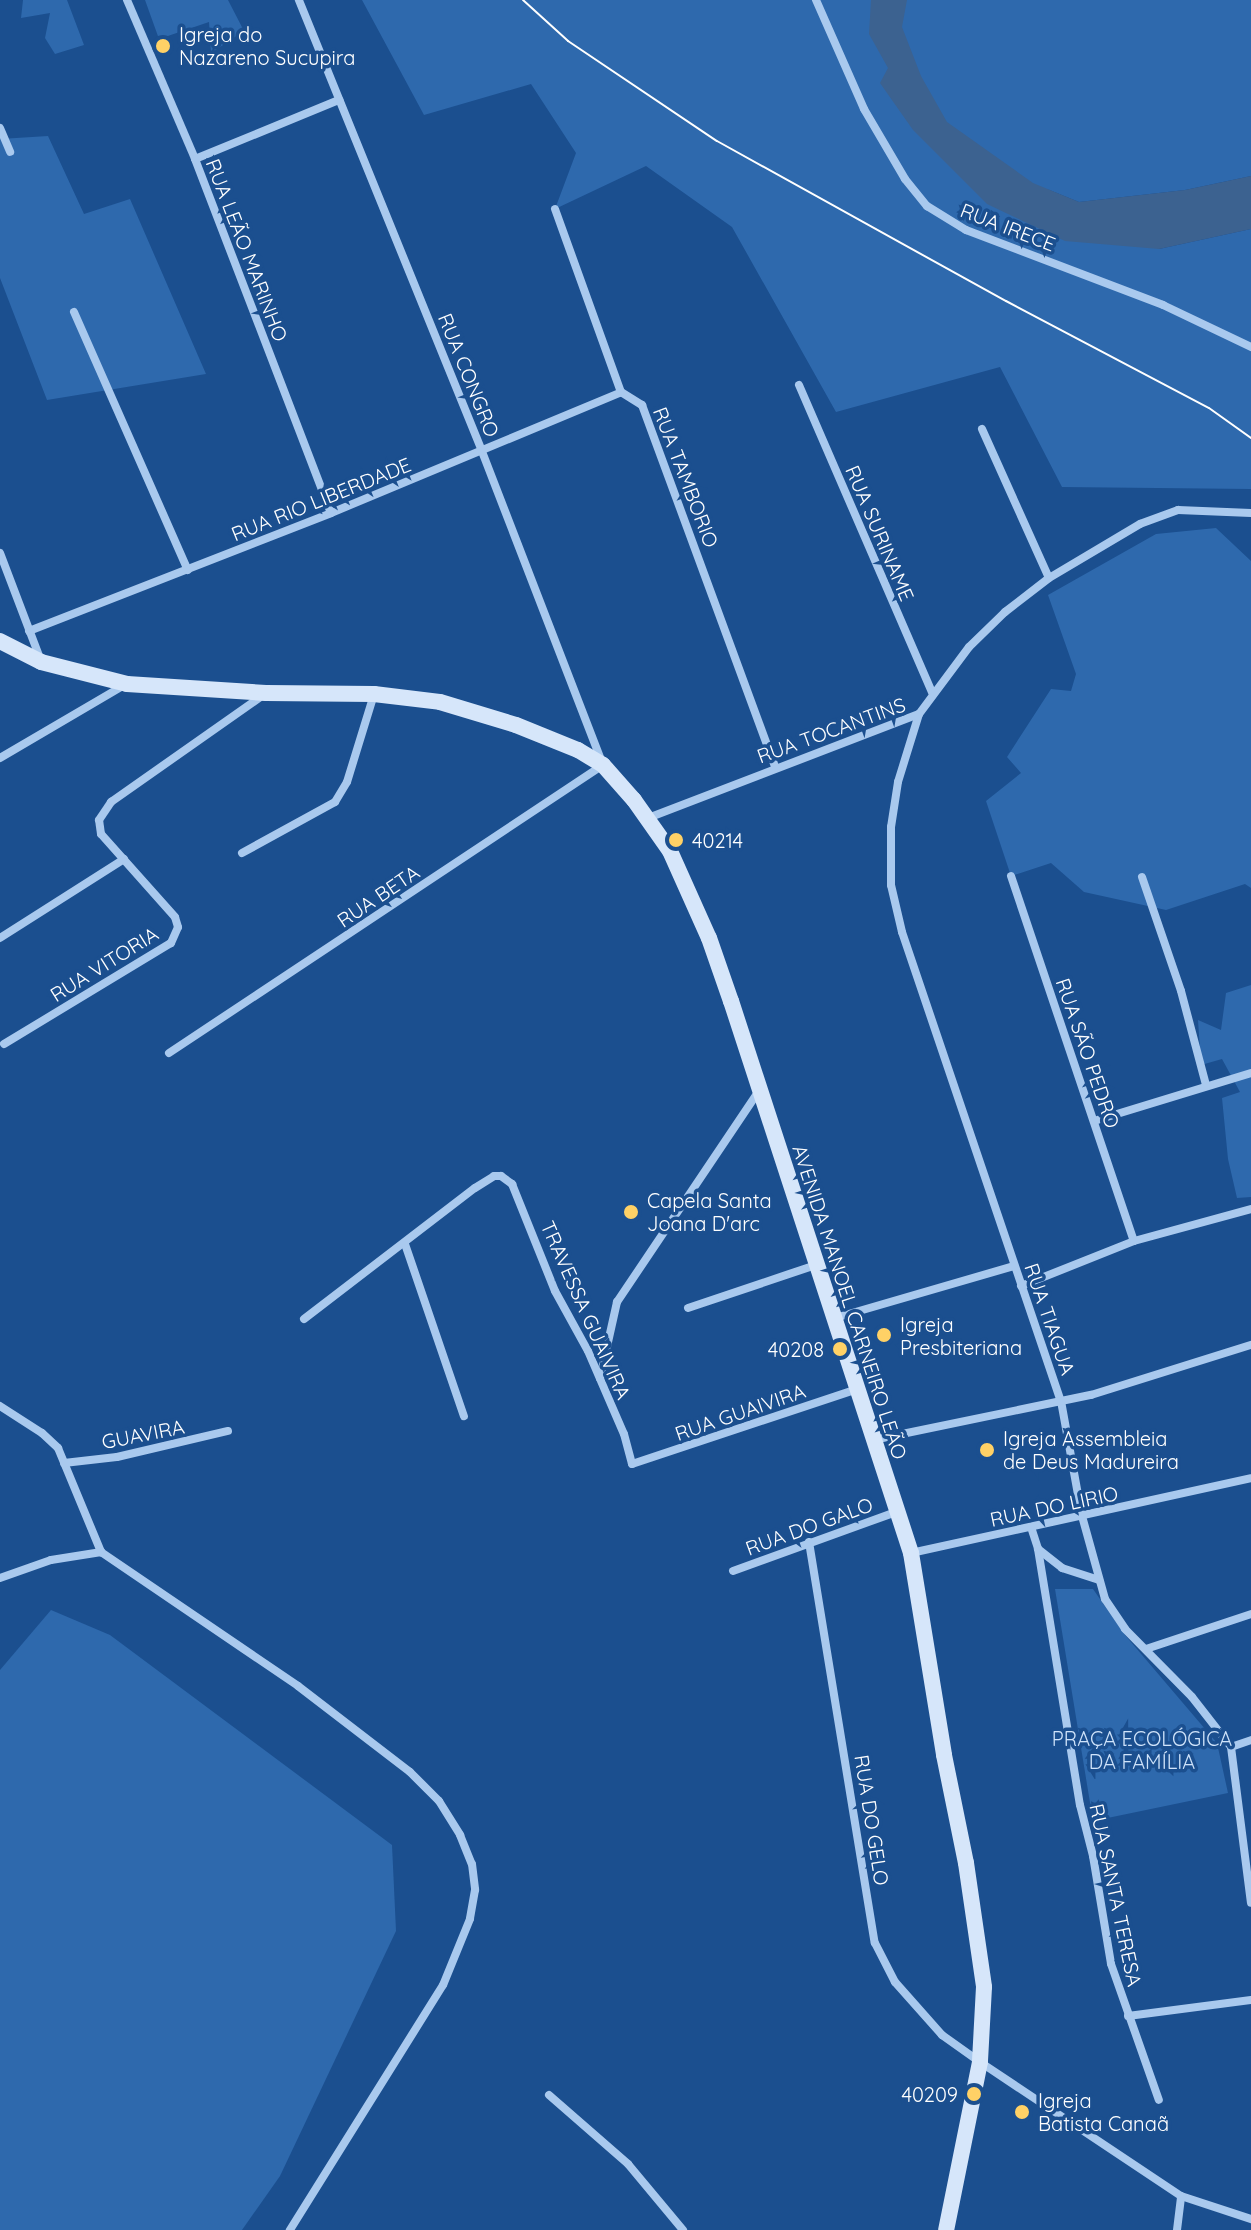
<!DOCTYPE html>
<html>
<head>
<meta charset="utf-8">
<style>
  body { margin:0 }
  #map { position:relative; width:1251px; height:2230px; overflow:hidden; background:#1b4f8f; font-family:Quicksand,sans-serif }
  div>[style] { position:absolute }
  .green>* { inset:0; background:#2e69ad }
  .water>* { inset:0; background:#3c6290 }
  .minor>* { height:8px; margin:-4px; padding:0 4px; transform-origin:4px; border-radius:4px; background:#a9c9ee }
  .secondary>* { height:16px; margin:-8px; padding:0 8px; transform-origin:8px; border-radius:8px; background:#d6e6fa }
  .tram>* { height:2px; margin:-1px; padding:0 1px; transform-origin:1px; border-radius:1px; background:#fff }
  .dots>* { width:22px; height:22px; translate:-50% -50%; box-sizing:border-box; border:4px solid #1b4f8f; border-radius:50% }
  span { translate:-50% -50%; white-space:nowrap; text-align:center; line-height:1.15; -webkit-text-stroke:7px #1b4f8f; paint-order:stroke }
  .poi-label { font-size:20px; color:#fff }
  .left { translate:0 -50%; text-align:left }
  .right { translate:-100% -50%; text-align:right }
  .street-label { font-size:20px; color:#fff }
  .park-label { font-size:20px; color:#cfe3fa }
</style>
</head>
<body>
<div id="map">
  <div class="green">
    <i style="clip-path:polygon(23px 0,67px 0,84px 45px,55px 54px,45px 38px,50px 13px,21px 18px)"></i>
    <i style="clip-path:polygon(145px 0,228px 0,244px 31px,211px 53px,209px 22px,159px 39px)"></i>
    <i style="clip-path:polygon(362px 0,1251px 0,1251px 176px,1185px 190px,1079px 202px,1047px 189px,1159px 249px,1251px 229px,1251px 489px,1062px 487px,1000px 367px,836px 412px,732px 227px,646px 166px,555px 209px,576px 153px,531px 84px,424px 115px)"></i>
    <i style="clip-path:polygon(48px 136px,84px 214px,130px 199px,206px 374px,47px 400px,0 278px,0 139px)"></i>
    <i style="clip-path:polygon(1216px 528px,1251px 561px,1251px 888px,1245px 884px,1166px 910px,1084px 892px,1051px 863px,1011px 876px,986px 801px,1021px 773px,1007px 757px,1051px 689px,1071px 691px,1076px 674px,1048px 595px,1156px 534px)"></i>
    <i style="clip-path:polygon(1251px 985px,1251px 1197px,1237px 1198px,1228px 1159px,1222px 1098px,1240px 1092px,1222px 1059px,1201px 1065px,1198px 1020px,1221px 1030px,1226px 993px)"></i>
    <i style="clip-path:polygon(1055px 1589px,1093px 1589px,1125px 1635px,1217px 1743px,1228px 1793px,1093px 1821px)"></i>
    <i style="clip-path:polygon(51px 1610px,110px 1635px,392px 1845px,396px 1931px,280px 2176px,242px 2230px,0 2230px,0 1670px)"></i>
  </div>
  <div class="water">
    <i style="clip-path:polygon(871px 0,907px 0,902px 27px,921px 76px,947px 122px,1033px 183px,1079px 202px,1185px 190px,1251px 176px,1251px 229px,1159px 249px,1065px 241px,987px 204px,913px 130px,880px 83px,888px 68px,869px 34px)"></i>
  </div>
  <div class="minor">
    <i style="left:127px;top:0;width:173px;rotate:66.8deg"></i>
    <i style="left:195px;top:159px;width:379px;rotate:69deg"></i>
    <i style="left:816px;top:0;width:119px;rotate:66.2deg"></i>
    <i style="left:864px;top:109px;width:81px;rotate:59.6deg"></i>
    <i style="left:905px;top:179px;width:35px;rotate:51deg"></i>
    <i style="left:927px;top:206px;width:46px;rotate:31.6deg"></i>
    <i style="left:966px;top:230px;width:211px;rotate:20.8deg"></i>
    <i style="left:1163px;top:305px;width:98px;rotate:25.5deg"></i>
    <i style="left:0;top:128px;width:26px;rotate:67deg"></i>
    <i style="left:195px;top:159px;width:156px;rotate:-22.3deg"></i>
    <i style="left:555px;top:209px;width:195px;rotate:70.2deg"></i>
    <i style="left:621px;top:392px;width:25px;rotate:32deg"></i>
    <i style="left:642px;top:405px;width:386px;rotate:69.8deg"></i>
    <i style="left:74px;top:312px;width:282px;rotate:66.2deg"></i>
    <i style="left:799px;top:385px;width:335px;rotate:66.6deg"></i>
    <i style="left:982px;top:429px;width:163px;rotate:65.8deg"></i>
    <i style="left:1251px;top:513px;width:73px;rotate:-177.6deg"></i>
    <i style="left:1178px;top:510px;width:40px;rotate:159.8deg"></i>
    <i style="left:1140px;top:524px;width:106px;rotate:149.3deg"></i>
    <i style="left:1049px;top:578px;width:56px;rotate:142.3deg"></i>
    <i style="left:1005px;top:612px;width:50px;rotate:135.8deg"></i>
    <i style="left:969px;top:647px;width:84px;rotate:126.7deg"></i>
    <i style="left:919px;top:714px;width:71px;rotate:107.2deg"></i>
    <i style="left:898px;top:782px;width:46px;rotate:98.8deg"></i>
    <i style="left:891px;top:827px;width:58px;rotate:90deg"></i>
    <i style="left:891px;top:885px;width:48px;rotate:76.8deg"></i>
    <i style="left:902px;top:932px;width:495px;rotate:71.3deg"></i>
    <i style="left:1061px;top:1401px;width:117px;rotate:79.7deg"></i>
    <i style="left:1082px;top:1516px;width:86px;rotate:74.5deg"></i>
    <i style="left:1105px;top:1599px;width:36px;rotate:56deg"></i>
    <i style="left:1125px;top:1629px;width:95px;rotate:45.4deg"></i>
    <i style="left:1192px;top:1697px;width:63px;rotate:52deg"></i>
    <i style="left:1231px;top:1747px;width:157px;rotate:82.7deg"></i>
    <i style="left:0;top:553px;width:116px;rotate:69.2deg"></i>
    <i style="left:29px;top:631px;width:324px;rotate:-21.3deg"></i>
    <i style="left:331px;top:513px;width:314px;rotate:-22.6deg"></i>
    <i style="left:0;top:758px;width:146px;rotate:-30.4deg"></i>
    <i style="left:648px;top:818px;width:290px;rotate:-21deg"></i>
    <i style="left:242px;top:853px;width:106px;rotate:-28.7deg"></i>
    <i style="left:335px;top:802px;width:23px;rotate:-59deg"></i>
    <i style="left:347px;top:782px;width:92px;rotate:-72.9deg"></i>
    <i style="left:1011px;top:876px;width:385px;rotate:71.4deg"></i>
    <i style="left:1142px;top:877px;width:120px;rotate:71.1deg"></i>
    <i style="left:1181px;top:991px;width:97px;rotate:75.1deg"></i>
    <i style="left:0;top:938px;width:147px;rotate:-32.5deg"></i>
    <i style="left:4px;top:1044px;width:195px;rotate:-31.2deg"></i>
    <i style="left:171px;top:943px;width:17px;rotate:-66deg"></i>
    <i style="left:178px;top:927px;width:10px;rotate:-107deg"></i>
    <i style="left:175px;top:917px;width:111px;rotate:-131.7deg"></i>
    <i style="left:101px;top:834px;width:14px;rotate:-98deg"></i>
    <i style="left:99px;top:820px;width:22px;rotate:-56deg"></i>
    <i style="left:111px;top:802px;width:184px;rotate:-35.1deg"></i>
    <i style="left:169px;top:1053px;width:521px;rotate:-33.57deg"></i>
    <i style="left:603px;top:765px;width:337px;rotate:-111.1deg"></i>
    <i style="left:482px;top:451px;width:487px;rotate:-112.1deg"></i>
    <i style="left:1094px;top:1121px;width:164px;rotate:-17deg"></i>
    <i style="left:405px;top:1244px;width:182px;rotate:71.1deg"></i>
    <i style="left:1021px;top:1286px;width:122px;rotate:-21.7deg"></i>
    <i style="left:1134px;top:1241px;width:121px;rotate:-15.3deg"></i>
    <i style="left:688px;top:1308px;width:135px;rotate:-18.6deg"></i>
    <i style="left:835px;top:1318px;width:186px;rotate:-16.2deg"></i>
    <i style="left:304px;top:1319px;width:215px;rotate:-37.5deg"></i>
    <i style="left:475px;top:1188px;width:22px;rotate:-32deg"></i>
    <i style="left:494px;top:1176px;width:7px"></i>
    <i style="left:501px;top:1176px;width:14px;rotate:36deg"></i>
    <i style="left:512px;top:1184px;width:115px;rotate:68.1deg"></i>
    <i style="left:555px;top:1291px;width:68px;rotate:61.2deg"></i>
    <i style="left:588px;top:1351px;width:90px;rotate:66.6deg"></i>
    <i style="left:624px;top:1434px;width:31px;rotate:75deg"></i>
    <i style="left:632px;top:1464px;width:238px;rotate:-18.4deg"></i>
    <i style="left:600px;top:1378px;width:78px;rotate:-77.4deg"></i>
    <i style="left:617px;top:1302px;width:257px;rotate:-56.1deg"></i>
    <i style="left:0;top:1406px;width:50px;rotate:32.7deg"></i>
    <i style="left:42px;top:1433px;width:22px;rotate:43deg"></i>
    <i style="left:58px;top:1448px;width:113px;rotate:67.5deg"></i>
    <i style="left:101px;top:1552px;width:238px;rotate:34.2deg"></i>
    <i style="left:298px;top:1686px;width:141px;rotate:37.5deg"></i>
    <i style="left:410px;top:1772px;width:41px;rotate:45deg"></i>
    <i style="left:439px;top:1801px;width:40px;rotate:58deg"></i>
    <i style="left:460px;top:1835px;width:31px;rotate:68deg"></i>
    <i style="left:472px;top:1864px;width:26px;rotate:83deg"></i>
    <i style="left:475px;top:1890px;width:29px;rotate:100deg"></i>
    <i style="left:470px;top:1919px;width:71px;rotate:112.2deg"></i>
    <i style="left:443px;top:1985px;width:289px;rotate:122deg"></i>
    <i style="left:873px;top:1440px;width:223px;rotate:-11.7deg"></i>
    <i style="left:1091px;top:1395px;width:168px;rotate:-17.4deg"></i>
    <i style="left:64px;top:1463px;width:53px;rotate:-6.5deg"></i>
    <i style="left:117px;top:1457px;width:114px;rotate:-13.2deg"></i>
    <i style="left:1031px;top:1527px;width:23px;rotate:72deg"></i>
    <i style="left:1038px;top:1549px;width:259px;rotate:80.7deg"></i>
    <i style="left:1080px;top:1805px;width:53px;rotate:75.7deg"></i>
    <i style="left:1093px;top:1856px;width:109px;rotate:80.5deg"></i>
    <i style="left:1111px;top:1964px;width:144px;rotate:70.6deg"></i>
    <i style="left:809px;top:1542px;width:406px;rotate:80.7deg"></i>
    <i style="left:875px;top:1943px;width:44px;rotate:62.9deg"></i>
    <i style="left:895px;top:1982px;width:71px;rotate:48.4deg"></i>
    <i style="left:942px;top:2035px;width:47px;rotate:35.4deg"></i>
    <i style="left:980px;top:2062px;width:242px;rotate:33.7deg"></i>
    <i style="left:1181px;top:2196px;width:74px;rotate:18.2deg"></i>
    <i style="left:1038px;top:1549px;width:31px;rotate:38deg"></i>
    <i style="left:1062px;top:1568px;width:39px;rotate:18deg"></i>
    <i style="left:911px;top:1553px;width:348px;rotate:-12.4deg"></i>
    <i style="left:733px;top:1571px;width:173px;rotate:-19.9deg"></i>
    <i style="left:0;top:1578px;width:54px;rotate:-19.4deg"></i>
    <i style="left:51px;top:1560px;width:51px;rotate:-9.1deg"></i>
    <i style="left:1146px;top:1649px;width:111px;rotate:-18.4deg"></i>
    <i style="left:1231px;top:1747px;width:21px;rotate:-19deg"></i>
    <i style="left:1128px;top:2016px;width:124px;rotate:-7.4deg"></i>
    <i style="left:549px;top:2095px;width:105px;rotate:41.1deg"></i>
    <i style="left:628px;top:2164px;width:86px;rotate:50.2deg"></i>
    <i style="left:1177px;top:2230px;width:34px;rotate:-83deg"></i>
  </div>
  <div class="secondary">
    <i style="left:0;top:641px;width:46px;rotate:27.1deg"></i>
    <i style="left:41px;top:662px;width:89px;rotate:14.3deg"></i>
    <i style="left:127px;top:684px;width:139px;rotate:3.7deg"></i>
    <i style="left:266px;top:693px;width:108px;rotate:0.5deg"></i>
    <i style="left:374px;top:694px;width:66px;rotate:6.9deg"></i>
    <i style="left:440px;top:702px;width:79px;rotate:16.8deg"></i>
    <i style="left:516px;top:725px;width:67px;rotate:22deg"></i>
    <i style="left:578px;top:750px;width:29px;rotate:31deg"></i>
    <i style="left:603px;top:765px;width:47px;rotate:48.5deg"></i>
    <i style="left:634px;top:800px;width:62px;rotate:54.8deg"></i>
    <i style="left:670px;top:851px;width:95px;rotate:65.9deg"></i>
    <i style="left:709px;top:938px;width:67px;rotate:70.8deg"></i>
    <i style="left:731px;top:1001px;width:581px;rotate:71.94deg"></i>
    <i style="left:911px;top:1553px;width:205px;rotate:80.7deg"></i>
    <i style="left:944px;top:1755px;width:110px;rotate:78.5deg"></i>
    <i style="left:966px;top:1863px;width:125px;rotate:81.7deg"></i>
    <i style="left:984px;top:1987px;width:75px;rotate:93.1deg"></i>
    <i style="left:980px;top:2062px;width:171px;rotate:101.4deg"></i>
  </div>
  <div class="tram">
    <i style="left:523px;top:0;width:61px;rotate:42.3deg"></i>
    <i style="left:568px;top:41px;width:179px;rotate:33.9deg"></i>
    <i style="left:717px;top:141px;width:330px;rotate:29deg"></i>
    <i style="left:1006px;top:301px;width:229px;rotate:27.8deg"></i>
    <i style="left:1209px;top:408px;width:52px;rotate:35.5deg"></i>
  </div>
  <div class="dots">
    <i style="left:163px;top:46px;background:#ffd166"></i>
    <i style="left:676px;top:840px;background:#ffd166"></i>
    <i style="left:631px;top:1212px;background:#ffd166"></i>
    <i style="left:884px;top:1335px;background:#ffd166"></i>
    <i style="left:840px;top:1349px;background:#ffd166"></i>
    <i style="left:987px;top:1450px;background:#ffd166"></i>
    <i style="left:974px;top:2094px;background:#ffd166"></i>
    <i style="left:1022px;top:2112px;background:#ffd166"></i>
  </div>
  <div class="poi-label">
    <span class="left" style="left:179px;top:46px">Igreja do<br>Nazareno Sucupira</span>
    <span class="left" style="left:692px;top:840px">40214</span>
    <span class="left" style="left:647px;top:1212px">Capela Santa<br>Joana D'arc</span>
    <span class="left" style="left:900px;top:1336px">Igreja<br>Presbiteriana</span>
    <span class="right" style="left:824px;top:1349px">40208</span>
    <span class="left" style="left:1003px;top:1450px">Igreja Assembleia<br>de Deus Madureira</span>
    <span class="right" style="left:958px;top:2094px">40209</span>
    <span class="left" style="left:1038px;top:2112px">Igreja<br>Batista Canaã</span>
  </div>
  <div class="street-label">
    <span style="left:1008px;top:227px;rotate:21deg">RUA IRECE</span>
    <span style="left:247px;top:250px;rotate:69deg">RUA LEÃO MARINHO</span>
    <span style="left:469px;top:375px;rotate:68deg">RUA CONGRO</span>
    <span style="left:686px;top:477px;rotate:69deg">RUA TAMBORIO</span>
    <span style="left:321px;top:499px;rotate:-22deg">RUA RIO LIBERDADE</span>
    <span style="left:880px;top:533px;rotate:67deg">RUA SURINAME</span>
    <span style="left:831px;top:730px;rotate:-20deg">RUA TOCANTINS</span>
    <span style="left:378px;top:896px;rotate:-34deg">RUA BETA</span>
    <span style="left:104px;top:964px;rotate:-32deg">RUA VITORIA</span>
    <span style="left:1088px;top:1053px;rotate:71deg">RUA SÃO PEDRO</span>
    <span style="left:850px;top:1302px;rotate:72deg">AVENIDA MANOEL CARNEIRO LEÃO</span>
    <span style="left:586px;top:1310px;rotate:66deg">TRAVESSA GUAIVIRA</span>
    <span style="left:1050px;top:1319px;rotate:71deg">RUA TIAGUA</span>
    <span style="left:740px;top:1412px;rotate:-19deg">RUA GUAIVIRA</span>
    <span style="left:143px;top:1434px;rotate:-11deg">GUAVIRA</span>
    <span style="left:1054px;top:1506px;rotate:-12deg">RUA DO LIRIO</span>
    <span style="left:809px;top:1526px;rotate:-20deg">RUA DO GALO</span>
    <span style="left:872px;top:1820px;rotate:81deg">RUA DO GELO</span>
    <span style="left:1116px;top:1895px;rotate:78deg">RUA SANTA TERESA</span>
  </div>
  <div class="park-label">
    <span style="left:1142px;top:1750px">PRAÇA ECOLÓGICA<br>DA FAMÍLIA</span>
  </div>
</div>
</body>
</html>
